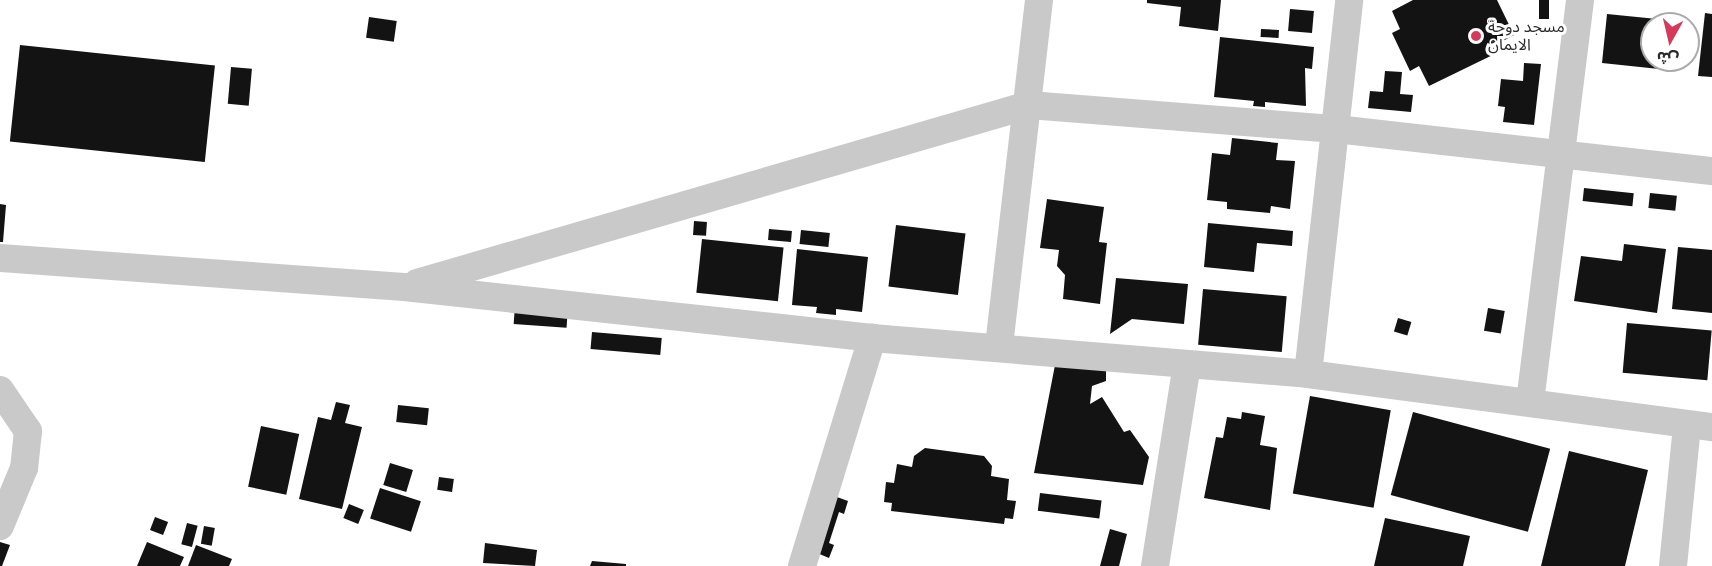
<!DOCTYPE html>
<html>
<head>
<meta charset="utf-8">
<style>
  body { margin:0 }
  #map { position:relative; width:1712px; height:566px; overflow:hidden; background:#fff; font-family:"Public Sans","Noto Sans Arabic",sans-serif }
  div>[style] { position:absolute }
  .building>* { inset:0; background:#131313; transform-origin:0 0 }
  .minor>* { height:28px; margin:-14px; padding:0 14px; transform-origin:14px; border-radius:14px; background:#c9c9c9 }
  .dots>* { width:16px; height:16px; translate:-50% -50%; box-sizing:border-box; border:3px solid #fff; border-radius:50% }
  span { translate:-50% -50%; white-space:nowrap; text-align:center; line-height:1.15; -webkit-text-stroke:6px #fff; paint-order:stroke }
  .poi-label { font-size:16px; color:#2c2c2c }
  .left { translate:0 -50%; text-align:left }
  .north { position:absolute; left:1640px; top:12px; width:60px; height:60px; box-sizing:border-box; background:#fff; border:2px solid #ababab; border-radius:50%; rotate:188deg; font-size:16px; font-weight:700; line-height:24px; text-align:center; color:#2c2c2c }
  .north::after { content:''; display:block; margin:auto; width:21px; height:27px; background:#d7395d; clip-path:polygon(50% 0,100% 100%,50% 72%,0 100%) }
</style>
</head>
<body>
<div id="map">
  <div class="building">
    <i style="clip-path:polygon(1147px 0,1221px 0,1218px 31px,1179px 26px,1181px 7px,1147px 3px)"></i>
    <i style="clip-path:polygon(1413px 0,1497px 0,1514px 35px,1501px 42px,1505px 49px,1429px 86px,1419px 66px,1410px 71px,1392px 33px,1400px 29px,1392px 11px)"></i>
    <i style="left:1539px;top:0;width:10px;height:19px"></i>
    <i style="left:1290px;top:9px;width:24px;height:22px;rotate:5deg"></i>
    <i style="clip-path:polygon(1705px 13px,1712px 14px,1712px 77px,1698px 76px)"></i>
    <i style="clip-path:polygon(1607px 14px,1687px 22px,1652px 24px,1652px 60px,1688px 60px,1688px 23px,1693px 23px,1689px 65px,1660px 62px,1659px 69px,1602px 63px)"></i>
    <i style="left:369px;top:17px;width:28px;height:21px;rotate:8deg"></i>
    <i style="left:1261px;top:29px;width:18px;height:8px;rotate:3deg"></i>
    <i style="clip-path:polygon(1220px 37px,1314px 47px,1312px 69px,1305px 68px,1306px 106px,1265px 102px,1265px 107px,1253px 106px,1254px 101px,1214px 97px)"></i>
    <i style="left:20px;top:45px;width:196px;height:97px;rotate:6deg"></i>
    <i style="clip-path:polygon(1524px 63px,1541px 64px,1534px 125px,1503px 122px,1505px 107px,1498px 106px,1501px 79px,1523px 81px)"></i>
    <i style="left:231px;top:67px;width:21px;height:37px;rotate:5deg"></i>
    <i style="clip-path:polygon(1385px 71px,1402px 72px,1400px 94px,1413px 95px,1411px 112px,1368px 108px,1370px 91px,1383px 92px)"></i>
    <i style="clip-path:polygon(1232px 138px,1278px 143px,1276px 160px,1295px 161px,1290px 209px,1271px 206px,1270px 213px,1227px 209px,1227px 202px,1207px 200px,1212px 153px,1230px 155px)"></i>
    <i style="left:1584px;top:188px;width:50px;height:13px;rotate:6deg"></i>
    <i style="left:1650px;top:193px;width:27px;height:15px;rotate:6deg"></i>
    <i style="clip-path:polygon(1047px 199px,1104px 207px,1099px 242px,1107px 243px,1100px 304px,1063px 299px,1065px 275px,1057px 266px,1059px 250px,1040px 248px)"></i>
    <i style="clip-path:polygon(0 204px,6px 205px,3px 242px,0 242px)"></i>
    <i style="left:694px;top:221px;width:13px;height:14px;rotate:4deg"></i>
    <i style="clip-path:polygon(1208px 223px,1293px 231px,1292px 246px,1257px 243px,1254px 272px,1204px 267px)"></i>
    <i style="left:896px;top:225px;width:70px;height:62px;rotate:7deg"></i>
    <i style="left:769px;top:229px;width:23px;height:11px;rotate:5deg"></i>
    <i style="left:801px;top:230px;width:29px;height:14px;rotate:6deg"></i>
    <i style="left:702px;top:239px;width:82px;height:54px;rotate:6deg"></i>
    <i style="clip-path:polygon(1624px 244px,1666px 249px,1657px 313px,1574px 301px,1581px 256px,1622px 261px)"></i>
    <i style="clip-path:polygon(1678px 247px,1712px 250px,1712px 313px,1672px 309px)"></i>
    <i style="clip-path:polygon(797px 249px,868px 257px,862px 312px,836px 309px,836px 315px,816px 313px,817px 307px,792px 305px)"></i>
    <i style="clip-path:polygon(1116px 278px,1188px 284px,1184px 324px,1132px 319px,1110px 334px)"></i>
    <i style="left:1203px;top:289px;width:84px;height:56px;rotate:5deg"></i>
    <i style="left:515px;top:305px;width:53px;height:19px;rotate:4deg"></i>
    <i style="left:1488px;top:308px;width:17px;height:23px;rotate:10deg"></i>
    <i style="left:1398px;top:318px;width:14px;height:14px;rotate:17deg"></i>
    <i style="left:1627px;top:323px;width:85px;height:50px;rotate:5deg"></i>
    <i style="left:592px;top:332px;width:70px;height:17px;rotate:5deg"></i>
    <i style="clip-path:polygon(1056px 360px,1106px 368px,1106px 381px,1092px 386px,1090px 404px,1102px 397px,1124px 432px,1130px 430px,1149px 457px,1143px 485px,1034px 473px)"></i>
    <i style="left:1310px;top:396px;width:82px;height:99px;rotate:10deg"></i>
    <i style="clip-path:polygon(336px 402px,350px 405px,345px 423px,362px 427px,342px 509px,299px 499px,318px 417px,331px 420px)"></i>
    <i style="left:398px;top:405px;width:31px;height:17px;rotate:6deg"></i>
    <i style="clip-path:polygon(1242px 412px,1265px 416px,1260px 445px,1277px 448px,1270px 510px,1204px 498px,1216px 437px,1223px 438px,1227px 417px,1241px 419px)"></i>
    <i style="left:1413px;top:412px;width:142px;height:86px;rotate:15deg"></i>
    <i style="left:261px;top:426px;width:39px;height:62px;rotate:12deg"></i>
    <i style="clip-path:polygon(925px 448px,984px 456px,992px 466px,991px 476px,1009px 479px,1007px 500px,1016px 501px,1013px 519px,1005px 518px,1004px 524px,891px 511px,892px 503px,884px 502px,886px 482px,894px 483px,897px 464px,912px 467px,914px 456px)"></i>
    <i style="clip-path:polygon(1569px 451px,1648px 470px,1625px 566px,1541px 566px)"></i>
    <i style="left:390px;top:463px;width:24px;height:23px;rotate:17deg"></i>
    <i style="left:439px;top:477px;width:15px;height:13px;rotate:8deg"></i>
    <i style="left:380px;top:488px;width:43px;height:32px;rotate:18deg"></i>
    <i style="left:1040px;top:493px;width:62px;height:18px;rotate:7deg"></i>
    <i style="clip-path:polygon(837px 497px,848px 501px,844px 514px,839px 512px,829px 543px,834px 545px,829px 558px,817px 553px)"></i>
    <i style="left:349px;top:504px;width:16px;height:15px;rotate:22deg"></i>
    <i style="left:155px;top:517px;width:14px;height:14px;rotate:21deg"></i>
    <i style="clip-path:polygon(1385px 518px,1470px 536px,1463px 566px,1374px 566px)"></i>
    <i style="left:187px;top:523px;width:11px;height:22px;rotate:15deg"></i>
    <i style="left:204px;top:526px;width:11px;height:18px;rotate:10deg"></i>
    <i style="clip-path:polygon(1110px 529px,1127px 534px,1119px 566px,1100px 566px)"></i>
    <i style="clip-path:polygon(0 542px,10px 545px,2px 566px,0 566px)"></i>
    <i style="clip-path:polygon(147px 542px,184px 557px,180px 566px,137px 566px)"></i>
    <i style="clip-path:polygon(485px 543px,537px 550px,535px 566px,483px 563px)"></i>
    <i style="clip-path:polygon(196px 545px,232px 559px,229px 566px,188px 566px)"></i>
    <i style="clip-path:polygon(592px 561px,626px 564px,626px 566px,590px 566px)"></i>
  </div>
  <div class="minor">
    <i style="left:0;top:258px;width:405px;rotate:4.1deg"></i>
    <i style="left:404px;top:287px;width:471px;rotate:6.2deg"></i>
    <i style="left:872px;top:338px;width:437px;rotate:4.7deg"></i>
    <i style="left:1308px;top:374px;width:407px;rotate:7.5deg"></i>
    <i style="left:417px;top:283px;width:637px;rotate:-16.22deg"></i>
    <i style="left:1029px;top:105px;width:308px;rotate:4.5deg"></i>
    <i style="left:1336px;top:129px;width:378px;rotate:6.4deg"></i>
    <i style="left:999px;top:346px;width:348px;rotate:-83.4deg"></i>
    <i style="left:1308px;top:374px;width:376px;rotate:-83.7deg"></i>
    <i style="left:0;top:390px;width:50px;rotate:55.7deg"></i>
    <i style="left:28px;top:431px;width:37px;rotate:96deg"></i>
    <i style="left:24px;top:468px;width:63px;rotate:112.5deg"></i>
    <i style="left:1530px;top:402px;width:405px;rotate:-82.9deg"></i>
    <i style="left:802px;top:566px;width:239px;rotate:-72.9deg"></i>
    <i style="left:1155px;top:566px;width:204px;rotate:-81deg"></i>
    <i style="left:1673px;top:566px;width:142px;rotate:-84.3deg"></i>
  </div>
  <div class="dots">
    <i style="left:1476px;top:36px;background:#d7395d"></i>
  </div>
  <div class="poi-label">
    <span class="left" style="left:1488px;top:36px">مسجد دوحة<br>الايمان</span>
  </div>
  <div class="north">ش</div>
</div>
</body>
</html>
